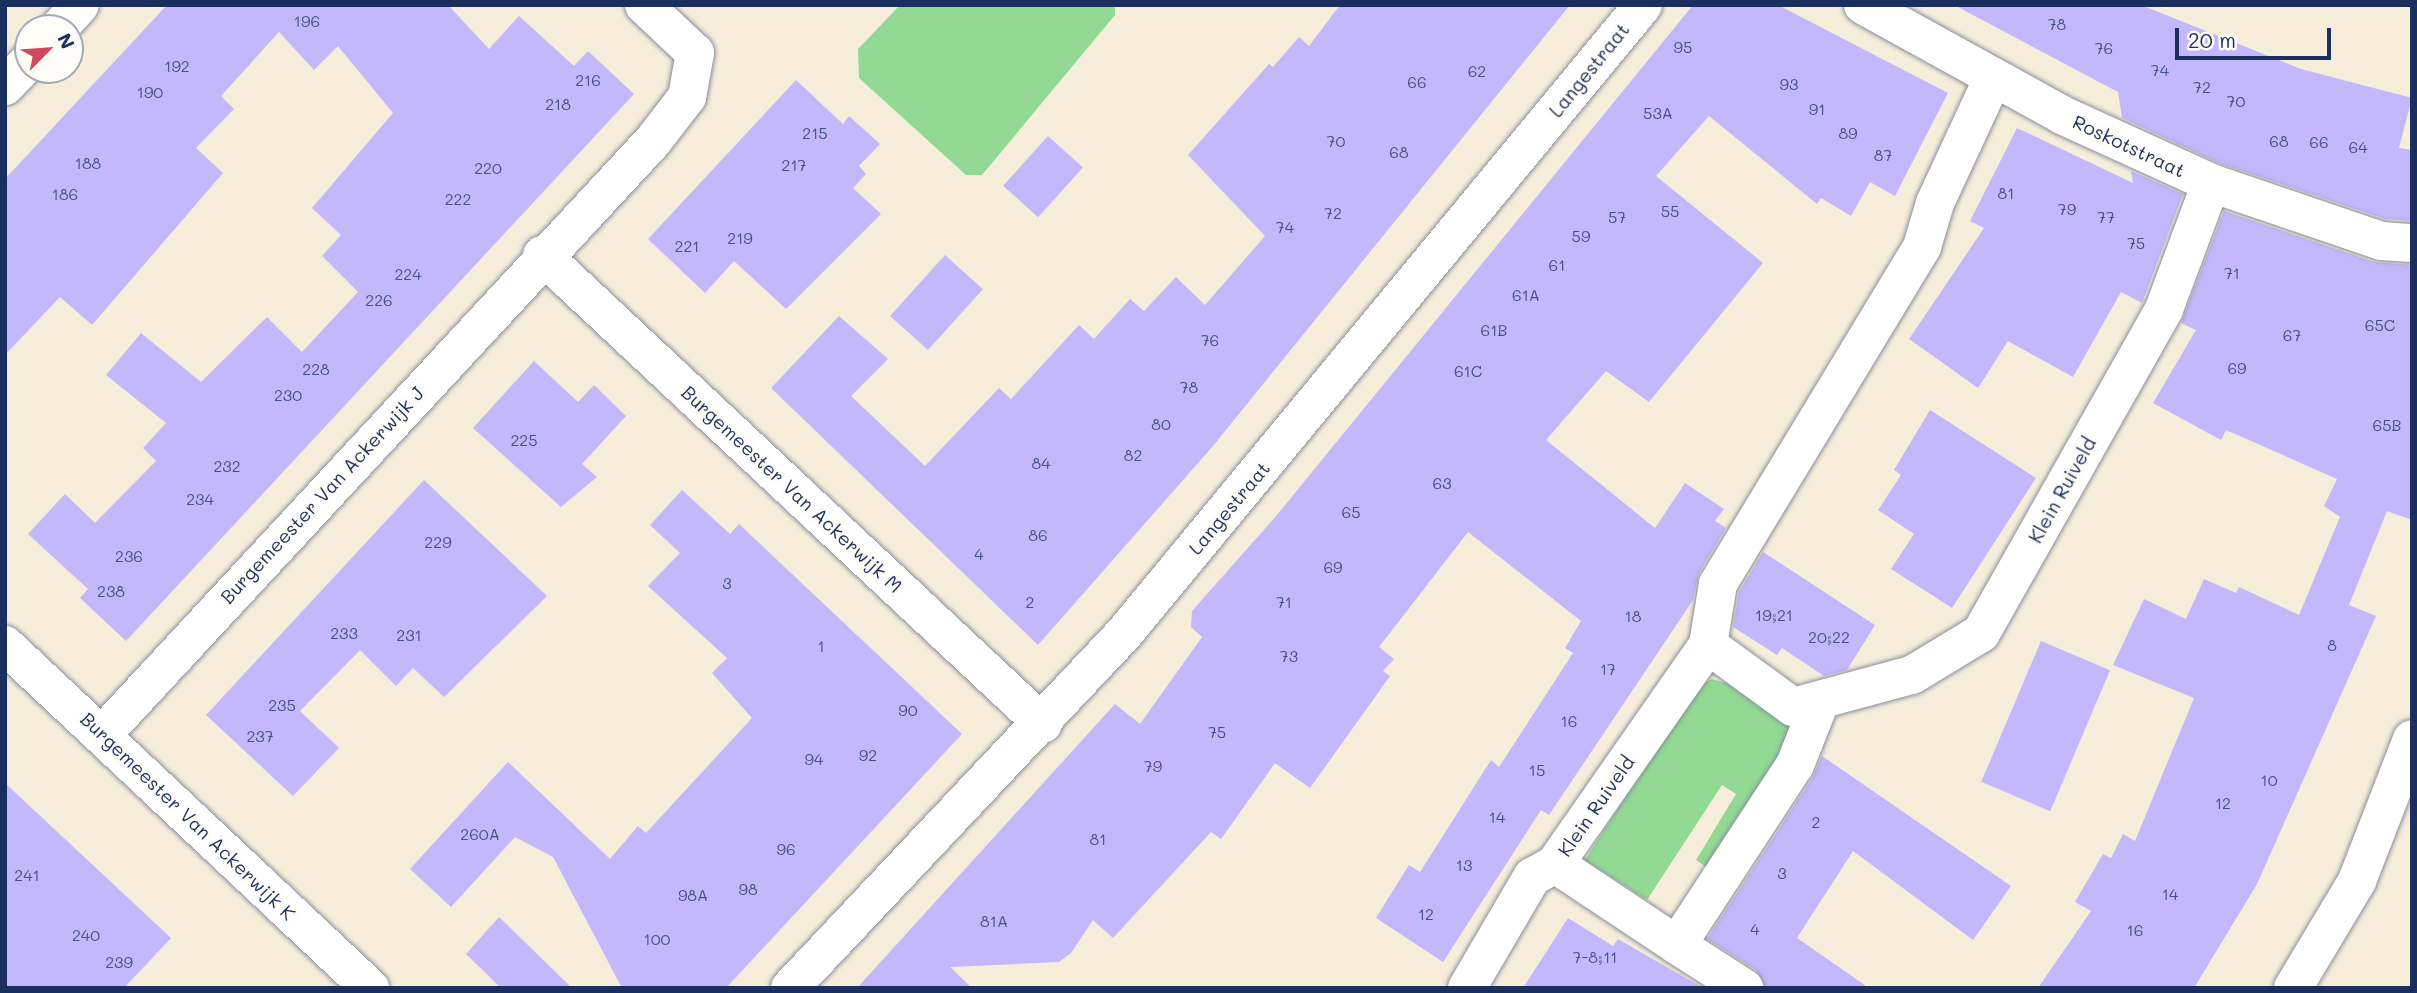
<!DOCTYPE html>
<html>
<head>
<meta charset="utf-8">
<style>
  body { margin:0 }
  #map { position:relative; width:2417px; height:993px; overflow:hidden; background:#f6edda; font-family:Mali,sans-serif }
  div>[style] { position:absolute }
  .green>* { inset:0; background:#92da94 }
  .building>* { inset:0; background:#c4b8fc; transform-origin:0 0 }
  .roads { filter:drop-shadow(0 0 2px #888e9c) drop-shadow(0 0 2px #888e9c) }
  .minor>* { height:38px; margin:-19px; padding:0 19px; transform-origin:19px; border-radius:19px; background:#fff }
  .tertiary>* { height:38px; margin:-19px; padding:0 19px; transform-origin:19px; border-radius:19px; background:#fff }
  span { translate:-50% -50%; white-space:nowrap; text-align:center; line-height:1.15; -webkit-text-stroke:7px #fdfcf7; paint-order:stroke }
  .number-label { font-size:16px; color:#455186 }
  .number-label span { -webkit-text-stroke-width:0 }
  .street-label { font-size:19px; color:#1b2f5e }
  .frame { position:absolute; inset:0; border:7px solid #1b2f5e; pointer-events:none }
  .north { position:absolute; left:14px; top:14px; width:70px; height:70px; box-sizing:border-box; background:#fdfcf7; border:2px solid #a3aaba; border-radius:50%; rotate:65deg; font-size:19px; font-weight:700; line-height:28px; text-align:center; color:#1b2f5e }
  .north::after { content:''; display:block; margin:auto; width:24px; height:32px; background:#d1495b; clip-path:polygon(50% 0,100% 100%,50% 72%,0 100%) }
  .scale { position:absolute; left:2175px; top:28px; width:156px; height:32px; box-sizing:border-box; border:4px solid #1b2f5e; border-top:0; padding-left:9px; font-size:21px; line-height:24px; white-space:nowrap; color:#1b2f5e; -webkit-text-stroke:5px #fdfcf7; paint-order:stroke }
</style>
</head>
<body>
<div id="map">
  <div class="green">
    <i style="clip-path:polygon(900px 5px,1115px 5px,1115px 15px,982px 175px,966px 175px,859px 78px,858px 49px)"></i>
    <i style="clip-path:polygon(1712px 679px,1726px 683px,1795px 731px,1709px 869px,1696px 860px,1736px 794px,1722px 785px,1647px 900px,1585px 860px,1695px 688px)"></i>
  </div>
  <div class="building">
    <i style="clip-path:polygon(167px 5px,448px 5px,489px 49px,519px 16px,574px 66px,588px 51px,634px 94px,126px 641px,80px 598px,88px 589px,28px 534px,65px 494px,95px 523px,156px 461px,143px 448px,166px 423px,106px 375px,141px 333px,201px 382px,267px 317px,302px 352px,358px 292px,322px 256px,341px 235px,312px 208px,393px 113px,338px 46px,314px 70px,279px 32px,221px 96px,234px 109px,196px 148px,223px 173px,92px 325px,60px 297px,5px 355px,5px 179px)"></i>
    <i style="clip-path:polygon(1340px 5px,1570px 5px,1213px 446px,1038px 645px,771px 388px,839px 316px,888px 359px,851px 396px,925px 466px,999px 388px,1011px 399px,1079px 325px,1094px 339px,1130px 299px,1144px 311px,1176px 277px,1205px 305px,1265px 236px,1188px 155px,1269px 64px,1273px 67px,1299px 37px,1309px 46px)"></i>
    <i style="clip-path:polygon(1693px 5px,1778px 5px,1948px 93px,1895px 196px,1870px 182px,1851px 216px,1821px 198px,1817px 204px,1709px 116px,1656px 176px,1763px 263px,1649px 402px,1606px 371px,1546px 440px,1655px 528px,1685px 483px,1724px 509px,1715px 521px,1726px 528px,1699px 573px,1693px 600px,1549px 815px,1541px 810px,1443px 962px,1376px 918px,1409px 865px,1420px 872px,1491px 760px,1499px 767px,1573px 653px,1565px 648px,1581px 621px,1468px 532px,1379px 647px,1394px 659px,1383px 671px,1390px 676px,1310px 788px,1275px 763px,1221px 839px,1211px 832px,1113px 938px,1093px 920px,1071px 953px,1059px 962px,950px 967px,972px 988px,857px 988px,1115px 704px,1140px 724px,1202px 637px,1191px 627px,1192px 611px,1277px 515px)"></i>
    <i style="clip-path:polygon(1954px 5px,2141px 5px,2301px 69px,2412px 98px,2399px 148px,2412px 150px,2412px 221px,2385px 219px,2219px 163px,2122px 118px,2118px 92px)"></i>
    <i style="clip-path:polygon(796px 80px,843px 124px,849px 116px,880px 144px,859px 166px,866px 174px,853px 188px,881px 214px,786px 309px,734px 261px,705px 293px,648px 239px)"></i>
    <i style="clip-path:polygon(2017px 128px,2133px 183px,2131px 171px,2183px 194px,2142px 303px,2121px 292px,2073px 377px,2008px 341px,1978px 388px,1909px 339px,1984px 228px,1970px 221px)"></i>
    <i style="left:1048px;top:136px;width:47px;height:67px;rotate:42deg"></i>
    <i style="clip-path:polygon(2224px 211px,2374px 262px,2412px 265px,2412px 520px,2387px 511px,2349px 605px,2376px 616px,2257px 884px,2194px 988px,2038px 988px,2091px 911px,2075px 902px,2103px 854px,2111px 858px,2123px 834px,2135px 841px,2194px 698px,2113px 665px,2144px 599px,2186px 619px,2204px 579px,2236px 593px,2239px 587px,2299px 615px,2340px 517px,2324px 506px,2337px 479px,2226px 430px,2221px 440px,2153px 403px,2196px 330px,2181px 323px)"></i>
    <i style="left:945px;top:255px;width:51px;height:82px;rotate:42deg"></i>
    <i style="clip-path:polygon(534px 361px,578px 402px,594px 385px,626px 416px,582px 464px,597px 477px,561px 507px,473px 428px)"></i>
    <i style="clip-path:polygon(1930px 410px,2036px 478px,1952px 608px,1891px 569px,1914px 534px,1878px 510px,1901px 475px,1894px 470px)"></i>
    <i style="clip-path:polygon(424px 480px,547px 596px,444px 697px,413px 668px,396px 686px,360px 650px,300px 711px,339px 748px,293px 796px,206px 715px)"></i>
    <i style="clip-path:polygon(682px 490px,730px 534px,739px 524px,962px 734px,726px 988px,622px 988px,553px 857px,515px 837px,451px 907px,410px 869px,508px 762px,610px 859px,638px 826px,646px 833px,752px 718px,712px 673px,727px 658px,648px 586px,680px 553px,650px 525px)"></i>
    <i style="clip-path:polygon(1763px 552px,1875px 625px,1847px 670px,1824px 676px,1782px 648px,1777px 655px,1733px 627px,1739px 592px)"></i>
    <i style="left:2041px;top:641px;width:75px;height:153px;rotate:23deg"></i>
    <i style="clip-path:polygon(1822px 756px,2011px 886px,1973px 940px,1853px 851px,1797px 938px,1869px 988px,1766px 988px,1756px 970px,1707px 939px,1813px 777px)"></i>
    <i style="clip-path:polygon(5px 783px,171px 938px,124px 988px,5px 988px)"></i>
    <i style="clip-path:polygon(499px 917px,572px 988px,501px 988px,466px 954px)"></i>
    <i style="clip-path:polygon(1568px 918px,1613px 946px,1618px 939px,1703px 988px,1523px 988px)"></i>
  </div>
  <div class="roads">
    <div class="minor">
      <i style="left:1863px;top:5px;width:227px;rotate:28.9deg"></i>
      <i style="left:2062px;top:115px;width:164px;rotate:24.5deg"></i>
      <i style="left:2211px;top:183px;width:180px;rotate:18.8deg"></i>
      <i style="left:2381px;top:241px;width:31px;rotate:4deg"></i>
      <i style="left:59px;top:28px;width:31px;rotate:-48deg"></i>
      <i style="left:1993px;top:78px;width:138px;rotate:114.9deg"></i>
      <i style="left:1935px;top:203px;width:46px;rotate:106.5deg"></i>
      <i style="left:1922px;top:247px;width:394px;rotate:121.2deg"></i>
      <i style="left:1718px;top:584px;width:62px;rotate:99.3deg"></i>
      <i style="left:1708px;top:645px;width:105px;rotate:36.1deg"></i>
      <i style="left:1793px;top:707px;width:123px;rotate:-15.1deg"></i>
      <i style="left:1912px;top:675px;width:81px;rotate:-31.3deg"></i>
      <i style="left:1981px;top:633px;width:372px;rotate:-60.5deg"></i>
      <i style="left:2164px;top:309px;width:134px;rotate:-69.5deg"></i>
      <i style="left:5px;top:86px;width:33px;rotate:-46deg"></i>
      <i style="left:542px;top:255px;width:686px;rotate:43.11deg"></i>
      <i style="left:5px;top:645px;width:501px;rotate:43.22deg"></i>
      <i style="left:102px;top:735px;width:810px;rotate:-47.15deg"></i>
      <i style="left:653px;top:141px;width:56px;rotate:-52.3deg"></i>
      <i style="left:687px;top:97px;width:45px;rotate:-79.7deg"></i>
      <i style="left:695px;top:53px;width:70px;rotate:-136.7deg"></i>
      <i style="left:1555px;top:864px;width:146px;rotate:33.6deg"></i>
      <i style="left:1677px;top:945px;width:215px;rotate:-56.8deg"></i>
      <i style="left:1795px;top:765px;width:68px;rotate:-68.4deg"></i>
      <i style="left:1677px;top:945px;width:80px;rotate:32.7deg"></i>
      <i style="left:1467px;top:988px;width:129px;rotate:-59.6deg"></i>
      <i style="left:1532px;top:877px;width:26px;rotate:-29deg"></i>
      <i style="left:1555px;top:864px;width:267px;rotate:-55.1deg"></i>
      <i style="left:2293px;top:988px;width:125px;rotate:-59.1deg"></i>
      <i style="left:2357px;top:881px;width:152px;rotate:-68.8deg"></i>
    </div>
    <div class="tertiary">
      <i style="left:790px;top:988px;width:484px;rotate:-46.7deg"></i>
      <i style="left:1122px;top:636px;width:818px;rotate:-50.45deg"></i>
    </div>
  </div>
  <div class="number-label">
    <span style="left:307px;top:21px">196</span>
    <span style="left:2057px;top:24px">78</span>
    <span style="left:1683px;top:47px">95</span>
    <span style="left:2104px;top:48px">76</span>
    <span style="left:177px;top:66px">192</span>
    <span style="left:2160px;top:70px">74</span>
    <span style="left:1477px;top:71px">62</span>
    <span style="left:588px;top:80px">216</span>
    <span style="left:1417px;top:82px">66</span>
    <span style="left:1789px;top:84px">93</span>
    <span style="left:2202px;top:87px">72</span>
    <span style="left:150px;top:92px">190</span>
    <span style="left:2236px;top:101px">70</span>
    <span style="left:558px;top:104px">218</span>
    <span style="left:1817px;top:109px">91</span>
    <span style="left:1658px;top:113px">53A</span>
    <span style="left:815px;top:133px">215</span>
    <span style="left:1848px;top:133px">89</span>
    <span style="left:1336px;top:141px">70</span>
    <span style="left:2279px;top:141px">68</span>
    <span style="left:2319px;top:142px">66</span>
    <span style="left:2358px;top:147px">64</span>
    <span style="left:1399px;top:152px">68</span>
    <span style="left:1883px;top:155px">87</span>
    <span style="left:88px;top:163px">188</span>
    <span style="left:794px;top:165px">217</span>
    <span style="left:488px;top:168px">220</span>
    <span style="left:2006px;top:193px">81</span>
    <span style="left:65px;top:194px">186</span>
    <span style="left:458px;top:199px">222</span>
    <span style="left:2067px;top:209px">79</span>
    <span style="left:1670px;top:211px">55</span>
    <span style="left:1333px;top:213px">72</span>
    <span style="left:1617px;top:217px">57</span>
    <span style="left:2106px;top:217px">77</span>
    <span style="left:1285px;top:227px">74</span>
    <span style="left:1581px;top:236px">59</span>
    <span style="left:740px;top:238px">219</span>
    <span style="left:2136px;top:243px">75</span>
    <span style="left:687px;top:246px">221</span>
    <span style="left:1557px;top:265px">61</span>
    <span style="left:2232px;top:273px">71</span>
    <span style="left:408px;top:274px">224</span>
    <span style="left:1526px;top:295px">61A</span>
    <span style="left:379px;top:300px">226</span>
    <span style="left:2380px;top:325px">65C</span>
    <span style="left:1494px;top:330px">61B</span>
    <span style="left:2292px;top:335px">67</span>
    <span style="left:1210px;top:340px">76</span>
    <span style="left:2237px;top:368px">69</span>
    <span style="left:316px;top:369px">228</span>
    <span style="left:1468px;top:371px">61C</span>
    <span style="left:1189px;top:387px">78</span>
    <span style="left:288px;top:395px">230</span>
    <span style="left:1161px;top:424px">80</span>
    <span style="left:2387px;top:425px">65B</span>
    <span style="left:524px;top:440px">225</span>
    <span style="left:1133px;top:455px">82</span>
    <span style="left:1041px;top:463px">84</span>
    <span style="left:227px;top:466px">232</span>
    <span style="left:1442px;top:483px">63</span>
    <span style="left:200px;top:499px">234</span>
    <span style="left:1351px;top:512px">65</span>
    <span style="left:1038px;top:535px">86</span>
    <span style="left:438px;top:542px">229</span>
    <span style="left:979px;top:554px">4</span>
    <span style="left:129px;top:556px">236</span>
    <span style="left:1333px;top:567px">69</span>
    <span style="left:727px;top:583px">3</span>
    <span style="left:111px;top:591px">238</span>
    <span style="left:1030px;top:602px">2</span>
    <span style="left:1284px;top:602px">71</span>
    <span style="left:1774px;top:615px">19;21</span>
    <span style="left:1633px;top:616px">18</span>
    <span style="left:344px;top:633px">233</span>
    <span style="left:409px;top:635px">231</span>
    <span style="left:1829px;top:637px">20;22</span>
    <span style="left:2332px;top:645px">8</span>
    <span style="left:821px;top:646px">1</span>
    <span style="left:1289px;top:656px">73</span>
    <span style="left:1608px;top:669px">17</span>
    <span style="left:282px;top:705px">235</span>
    <span style="left:908px;top:710px">90</span>
    <span style="left:1569px;top:721px">16</span>
    <span style="left:1217px;top:732px">75</span>
    <span style="left:260px;top:736px">237</span>
    <span style="left:868px;top:755px">92</span>
    <span style="left:814px;top:759px">94</span>
    <span style="left:1153px;top:766px">79</span>
    <span style="left:1537px;top:770px">15</span>
    <span style="left:2269px;top:780px">10</span>
    <span style="left:2223px;top:803px">12</span>
    <span style="left:1497px;top:817px">14</span>
    <span style="left:1816px;top:822px">2</span>
    <span style="left:480px;top:834px">260A</span>
    <span style="left:1098px;top:839px">81</span>
    <span style="left:786px;top:849px">96</span>
    <span style="left:1464px;top:865px">13</span>
    <span style="left:1782px;top:873px">3</span>
    <span style="left:27px;top:875px">241</span>
    <span style="left:748px;top:889px">98</span>
    <span style="left:2170px;top:894px">14</span>
    <span style="left:693px;top:895px">98A</span>
    <span style="left:1426px;top:914px">12</span>
    <span style="left:994px;top:921px">81A</span>
    <span style="left:1755px;top:929px">4</span>
    <span style="left:2135px;top:930px">16</span>
    <span style="left:86px;top:935px">240</span>
    <span style="left:657px;top:939px">100</span>
    <span style="left:1595px;top:957px">7-8;11</span>
    <span style="left:119px;top:962px">239</span>
  </div>
  <div class="street-label">
    <span style="left:1589px;top:70px;rotate:-51deg">Langestraat</span>
    <span style="left:2129px;top:146px;rotate:25deg">Roskotstraat</span>
    <span style="left:792px;top:489px;rotate:43deg">Burgemeester Van Ackerwijk M</span>
    <span style="left:2062px;top:490px;rotate:-61deg">Klein Ruiveld</span>
    <span style="left:322px;top:495px;rotate:-47deg">Burgemeester Van Ackerwijk J</span>
    <span style="left:1229px;top:508px;rotate:-50deg">Langestraat</span>
    <span style="left:1596px;top:806px;rotate:-55deg">Klein Ruiveld</span>
    <span style="left:188px;top:816px;rotate:44deg">Burgemeester Van Ackerwijk K</span>
  </div>
  <div class="frame"></div>
  <div class="north">N</div>
  <div class="scale">20 m</div>
</div>
</body>
</html>
